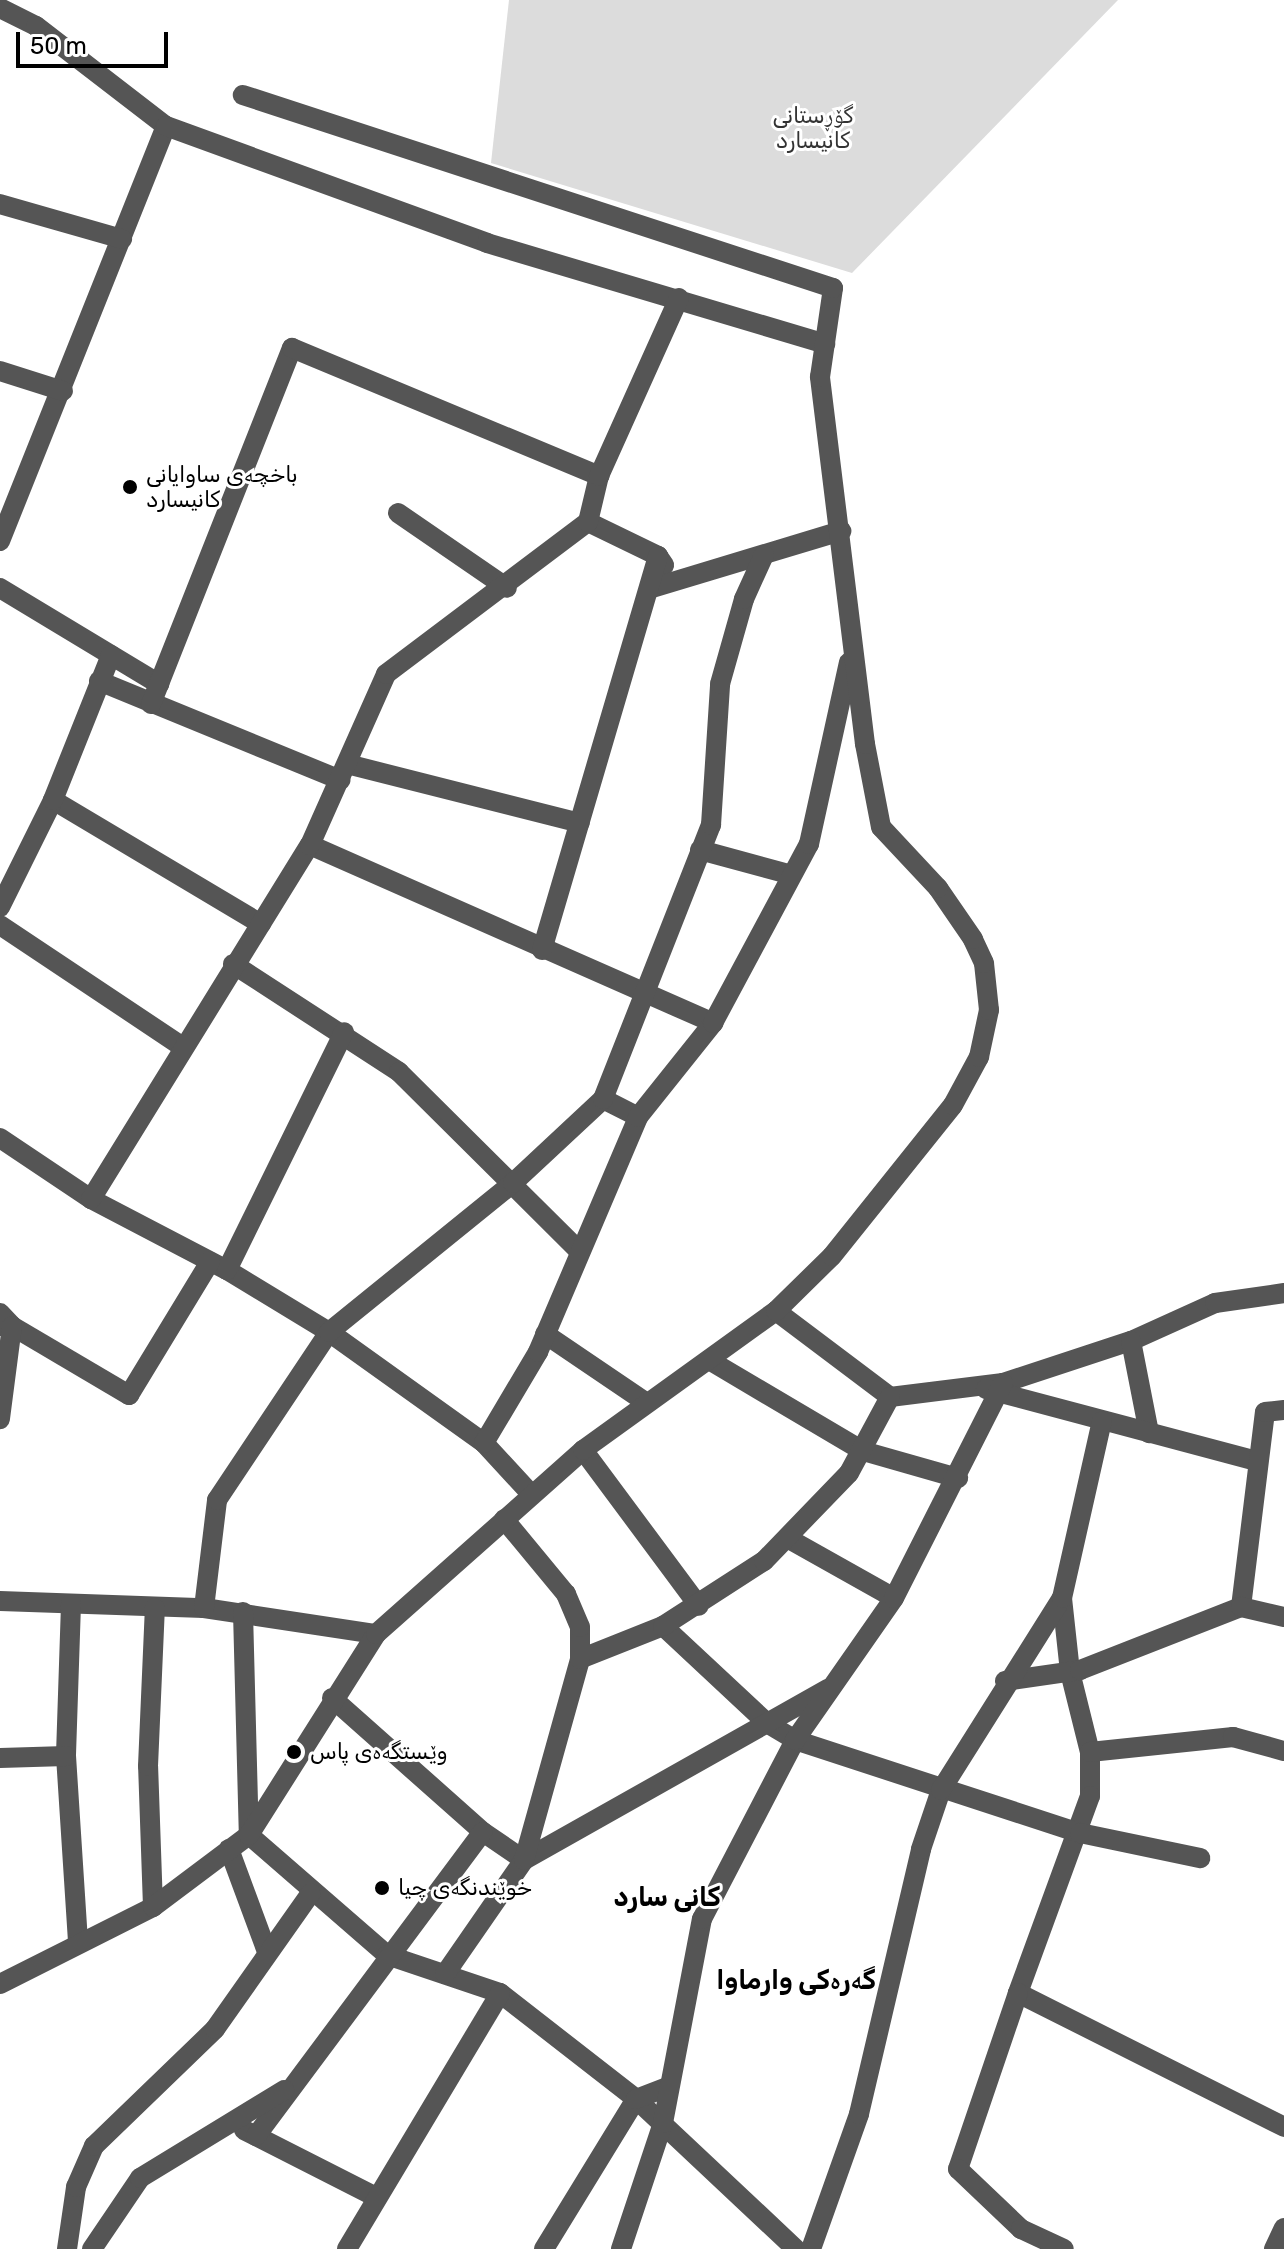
<!DOCTYPE html>
<html>
<head>
<meta charset="utf-8">
<style>
  body { margin:0 }
  #map { position:relative; width:1284px; height:2249px; overflow:hidden; background:#fff; font-family:Rubik,"Noto Naskh Arabic",sans-serif }
  div>[style] { position:absolute }
  .green>* { inset:0; background:#dcdcdc }
  .minor>* { height:20px; margin:-10px; padding:0 10px; transform-origin:10px; border-radius:10px; background:#555 }
  .dots>* { width:22px; height:22px; translate:-50% -50%; box-sizing:border-box; border:4px solid #fff; border-radius:50% }
  span { translate:-50% -50%; white-space:nowrap; text-align:center; line-height:1.15; -webkit-text-stroke:6px #fff; paint-order:stroke }
  .park-label { font-size:22px; color:#333 }
  .poi-label { font-size:22px; color:#000 }
  .left { translate:0 -50%; text-align:left }
  .quarter-label { font-size:26px; color:#000; font-weight:700 }
  .scale { position:absolute; left:16px; top:32px; width:152px; height:36px; box-sizing:border-box; border:4px solid #000; border-top:0; padding-left:10px; font-size:24px; line-height:28px; white-space:nowrap; color:#000; -webkit-text-stroke:6px #fff; paint-order:stroke }
</style>
</head>
<body>
<div id="map">
  <div class="green">
    <i style="clip-path:polygon(509px 0,1118px 0,852px 273px,491px 163px)"></i>
  </div>
  <div class="minor">
    <i style="left:0;top:8px;width:40px;rotate:26.6deg"></i>
    <i style="left:36px;top:26px;width:164px;rotate:37.6deg"></i>
    <i style="left:166px;top:126px;width:447px;rotate:111.8deg"></i>
    <i style="left:166px;top:126px;width:342px;rotate:20deg"></i>
    <i style="left:487px;top:243px;width:353px;rotate:16.6deg"></i>
    <i style="left:0;top:204px;width:127px;rotate:16deg"></i>
    <i style="left:0;top:371px;width:66px;rotate:17.6deg"></i>
    <i style="left:398px;top:513px;width:132px;rotate:34.5deg"></i>
    <i style="left:588px;top:522px;width:78px;rotate:25.9deg"></i>
    <i style="left:658px;top:556px;width:11px;rotate:56deg"></i>
    <i style="left:0;top:588px;width:186px;rotate:31.1deg"></i>
    <i style="left:649px;top:589px;width:201px;rotate:-16.8deg"></i>
    <i style="left:99px;top:681px;width:261px;rotate:22.3deg"></i>
    <i style="left:151px;top:704px;width:383px;rotate:-68.4deg"></i>
    <i style="left:292px;top:348px;width:333px;rotate:22.6deg"></i>
    <i style="left:347px;top:764px;width:240px;rotate:14.2deg"></i>
    <i style="left:53px;top:800px;width:242px;rotate:30.8deg"></i>
    <i style="left:310px;top:845px;width:441px;rotate:23.8deg"></i>
    <i style="left:700px;top:850px;width:95px;rotate:15.2deg"></i>
    <i style="left:0;top:907px;width:119px;rotate:-63.6deg"></i>
    <i style="left:53px;top:800px;width:156px;rotate:-68.2deg"></i>
    <i style="left:0;top:925px;width:220px;rotate:33.7deg"></i>
    <i style="left:542px;top:950px;width:411px;rotate:-73.6deg"></i>
    <i style="left:233px;top:964px;width:198px;rotate:33deg"></i>
    <i style="left:399px;top:1072px;width:252px;rotate:44.8deg"></i>
    <i style="left:603px;top:1099px;width:39px;rotate:27deg"></i>
    <i style="left:0;top:1138px;width:110px;rotate:33.8deg"></i>
    <i style="left:91px;top:1199px;width:153px;rotate:27.6deg"></i>
    <i style="left:227px;top:1270px;width:119px;rotate:31.3deg"></i>
    <i style="left:329px;top:1332px;width:191px;rotate:35.6deg"></i>
    <i style="left:484px;top:1443px;width:69px;rotate:47.3deg"></i>
    <i style="left:91px;top:1199px;width:416px;rotate:-58.3deg"></i>
    <i style="left:310px;top:845px;width:187px;rotate:-66deg"></i>
    <i style="left:386px;top:674px;width:253px;rotate:-37deg"></i>
    <i style="left:588px;top:522px;width:47px;rotate:-76.6deg"></i>
    <i style="left:599px;top:476px;width:195px;rotate:-65.8deg"></i>
    <i style="left:227px;top:1270px;width:265px;rotate:-63.8deg"></i>
    <i style="left:776px;top:1311px;width:143px;rotate:37deg"></i>
    <i style="left:890px;top:1397px;width:114px;rotate:-7.1deg"></i>
    <i style="left:1003px;top:1383px;width:135px;rotate:-18.2deg"></i>
    <i style="left:1131px;top:1341px;width:92px;rotate:-24.3deg"></i>
    <i style="left:1215px;top:1303px;width:70px;rotate:-8.2deg"></i>
    <i style="left:0;top:1313px;width:18px;rotate:47deg"></i>
    <i style="left:12px;top:1326px;width:136px;rotate:30.5deg"></i>
    <i style="left:129px;top:1395px;width:156px;rotate:-58.7deg"></i>
    <i style="left:0;top:1326px;width:12px"></i>
    <i style="left:12px;top:1326px;width:94px;rotate:97.4deg"></i>
    <i style="left:545px;top:1334px;width:123px;rotate:34.1deg"></i>
    <i style="left:1131px;top:1341px;width:94px;rotate:78.9deg"></i>
    <i style="left:709px;top:1360px;width:179px;rotate:30.6deg"></i>
    <i style="left:863px;top:1451px;width:99px;rotate:15.9deg"></i>
    <i style="left:986px;top:1389px;width:280px;rotate:14.9deg"></i>
    <i style="left:484px;top:1443px;width:106px;rotate:-59.3deg"></i>
    <i style="left:538px;top:1352px;width:255px;rotate:-66.9deg"></i>
    <i style="left:638px;top:1117px;width:120px;rotate:-51.4deg"></i>
    <i style="left:713px;top:1023px;width:203px;rotate:-61.8deg"></i>
    <i style="left:809px;top:844px;width:186px;rotate:-77.6deg"></i>
    <i style="left:583px;top:1450px;width:194px;rotate:53.4deg"></i>
    <i style="left:789px;top:1539px;width:120px;rotate:29.3deg"></i>
    <i style="left:1062px;top:1598px;width:74px;rotate:83.8deg"></i>
    <i style="left:1070px;top:1672px;width:82px;rotate:76deg"></i>
    <i style="left:1090px;top:1752px;width:44px;rotate:90deg"></i>
    <i style="left:1090px;top:1796px;width:210px;rotate:110.1deg"></i>
    <i style="left:1018px;top:1993px;width:298px;rotate:26.7deg"></i>
    <i style="left:0;top:1601px;width:204px;rotate:2deg"></i>
    <i style="left:204px;top:1608px;width:174px;rotate:8.6deg"></i>
    <i style="left:71px;top:1604px;width:152px;rotate:91.9deg"></i>
    <i style="left:66px;top:1756px;width:188px;rotate:86.3deg"></i>
    <i style="left:1241px;top:1607px;width:196px;rotate:-83deg"></i>
    <i style="left:1265px;top:1412px;width:19px;rotate:-6deg"></i>
    <i style="left:204px;top:1608px;width:109px;rotate:-83.1deg"></i>
    <i style="left:217px;top:1500px;width:202px;rotate:-56.3deg"></i>
    <i style="left:329px;top:1332px;width:237px;rotate:-39deg"></i>
    <i style="left:513px;top:1183px;width:123px;rotate:-43deg"></i>
    <i style="left:603px;top:1099px;width:295px;rotate:-68.5deg"></i>
    <i style="left:711px;top:825px;width:141px;rotate:-86.3deg"></i>
    <i style="left:720px;top:684px;width:88px;rotate:-74.2deg"></i>
    <i style="left:744px;top:599px;width:48px;rotate:-65.6deg"></i>
    <i style="left:243px;top:1612px;width:223px;rotate:88.5deg"></i>
    <i style="left:249px;top:1835px;width:183px;rotate:41deg"></i>
    <i style="left:387px;top:1955px;width:119px;rotate:18.6deg"></i>
    <i style="left:500px;top:1993px;width:172px;rotate:37.9deg"></i>
    <i style="left:636px;top:2099px;width:219px;rotate:43.2deg"></i>
    <i style="left:663px;top:1626px;width:142px;rotate:43deg"></i>
    <i style="left:767px;top:1723px;width:33px;rotate:31deg"></i>
    <i style="left:795px;top:1740px;width:300px;rotate:18.1deg"></i>
    <i style="left:1080px;top:1833px;width:123px;rotate:11.8deg"></i>
    <i style="left:580px;top:1659px;width:89px;rotate:-21.7deg"></i>
    <i style="left:663px;top:1626px;width:120px;rotate:-32.8deg"></i>
    <i style="left:764px;top:1561px;width:122px;rotate:-46deg"></i>
    <i style="left:849px;top:1473px;width:86px;rotate:-61.7deg"></i>
    <i style="left:1005px;top:1681px;width:76px;rotate:-8.3deg"></i>
    <i style="left:1080px;top:1670px;width:173px;rotate:-21.4deg"></i>
    <i style="left:1241px;top:1607px;width:44px;rotate:13.1deg"></i>
    <i style="left:332px;top:1698px;width:202px;rotate:41.6deg"></i>
    <i style="left:483px;top:1832px;width:50px;rotate:34.3deg"></i>
    <i style="left:1090px;top:1752px;width:144px;rotate:-6deg"></i>
    <i style="left:1233px;top:1737px;width:53px;rotate:15.4deg"></i>
    <i style="left:0;top:1758px;width:66px;rotate:-1.7deg"></i>
    <i style="left:229px;top:1849px;width:110px;rotate:69.7deg"></i>
    <i style="left:524px;top:1860px;width:349px;rotate:-29.4deg"></i>
    <i style="left:153px;top:1907px;width:141px;rotate:-92deg"></i>
    <i style="left:148px;top:1766px;width:158px;rotate:-87.5deg"></i>
    <i style="left:445px;top:1974px;width:139px;rotate:-55.3deg"></i>
    <i style="left:524px;top:1860px;width:209px;rotate:-74.4deg"></i>
    <i style="left:580px;top:1659px;width:32px;rotate:-90deg"></i>
    <i style="left:580px;top:1627px;width:36px;rotate:-113deg"></i>
    <i style="left:566px;top:1594px;width:97px;rotate:-129.6deg"></i>
    <i style="left:0;top:1984px;width:171px;rotate:-26.7deg"></i>
    <i style="left:153px;top:1907px;width:120px;rotate:-36.9deg"></i>
    <i style="left:249px;top:1835px;width:238px;rotate:-57.7deg"></i>
    <i style="left:376px;top:1634px;width:277px;rotate:-41.6deg"></i>
    <i style="left:583px;top:1450px;width:238px;rotate:-35.8deg"></i>
    <i style="left:776px;top:1311px;width:78px;rotate:-44.5deg"></i>
    <i style="left:832px;top:1256px;width:193px;rotate:-51.3deg"></i>
    <i style="left:953px;top:1105px;width:55px;rotate:-61.6deg"></i>
    <i style="left:979px;top:1057px;width:48px;rotate:-78deg"></i>
    <i style="left:989px;top:1010px;width:47px;rotate:-96.1deg"></i>
    <i style="left:984px;top:963px;width:26px;rotate:-115deg"></i>
    <i style="left:973px;top:939px;width:62px;rotate:-124.5deg"></i>
    <i style="left:938px;top:888px;width:83px;rotate:-133.1deg"></i>
    <i style="left:881px;top:827px;width:85px;rotate:-100.9deg"></i>
    <i style="left:865px;top:744px;width:370px;rotate:-97deg"></i>
    <i style="left:820px;top:377px;width:90px;rotate:-81.7deg"></i>
    <i style="left:833px;top:288px;width:621px;rotate:-161.89deg"></i>
    <i style="left:1018px;top:1993px;width:186px;rotate:108.8deg"></i>
    <i style="left:958px;top:2169px;width:87px;rotate:43.6deg"></i>
    <i style="left:1021px;top:2229px;width:47px;rotate:24.9deg"></i>
    <i style="left:244px;top:2130px;width:148px;rotate:26.9deg"></i>
    <i style="left:256px;top:2136px;width:379px;rotate:-53.3deg"></i>
    <i style="left:67px;top:2249px;width:63px;rotate:-81.7deg"></i>
    <i style="left:76px;top:2187px;width:45px;rotate:-66.3deg"></i>
    <i style="left:94px;top:2146px;width:168px;rotate:-44deg"></i>
    <i style="left:215px;top:2029px;width:166px;rotate:-54.8deg"></i>
    <i style="left:92px;top:2249px;width:86px;rotate:-55.9deg"></i>
    <i style="left:140px;top:2178px;width:169px;rotate:-31.4deg"></i>
    <i style="left:347px;top:2249px;width:298px;rotate:-59.1deg"></i>
    <i style="left:544px;top:2249px;width:176px;rotate:-58.5deg"></i>
    <i style="left:636px;top:2099px;width:34px;rotate:-21deg"></i>
    <i style="left:621px;top:2249px;width:133px;rotate:-71.6deg"></i>
    <i style="left:663px;top:2123px;width:208px;rotate:-79.2deg"></i>
    <i style="left:702px;top:1919px;width:202px;rotate:-62.5deg"></i>
    <i style="left:795px;top:1740px;width:173px;rotate:-55.1deg"></i>
    <i style="left:894px;top:1598px;width:241px;rotate:-63.1deg"></i>
    <i style="left:811px;top:2249px;width:143px;rotate:-70.4deg"></i>
    <i style="left:859px;top:2114px;width:272px;rotate:-76.8deg"></i>
    <i style="left:921px;top:1849px;width:62px;rotate:-71.3deg"></i>
    <i style="left:941px;top:1790px;width:227px;rotate:-57.8deg"></i>
    <i style="left:1062px;top:1598px;width:181px;rotate:-77.3deg"></i>
    <i style="left:1274px;top:2249px;width:23px;rotate:-65deg"></i>
  </div>
  <div class="dots">
    <i style="left:130px;top:487px;background:#000"></i>
    <i style="left:294px;top:1752px;background:#000"></i>
    <i style="left:382px;top:1888px;background:#000"></i>
  </div>
  <div class="park-label">
    <span style="left:813px;top:128px">گۆڕستانی<br>کانیسارد</span>
  </div>
  <div class="poi-label">
    <span class="left" style="left:146px;top:487px">باخچەی ساوایانی<br>کانیسارد</span>
    <span class="left" style="left:310px;top:1752px">وێستگەەی پاس</span>
    <span class="left" style="left:398px;top:1888px">خوێندنگەی چیا</span>
  </div>
  <div class="quarter-label">
    <span style="left:667px;top:1898px">کانی سارد</span>
    <span style="left:796px;top:1981px">گەرەکی وارماوا</span>
  </div>
  <div class="scale">50 m</div>
</div>
</body>
</html>
